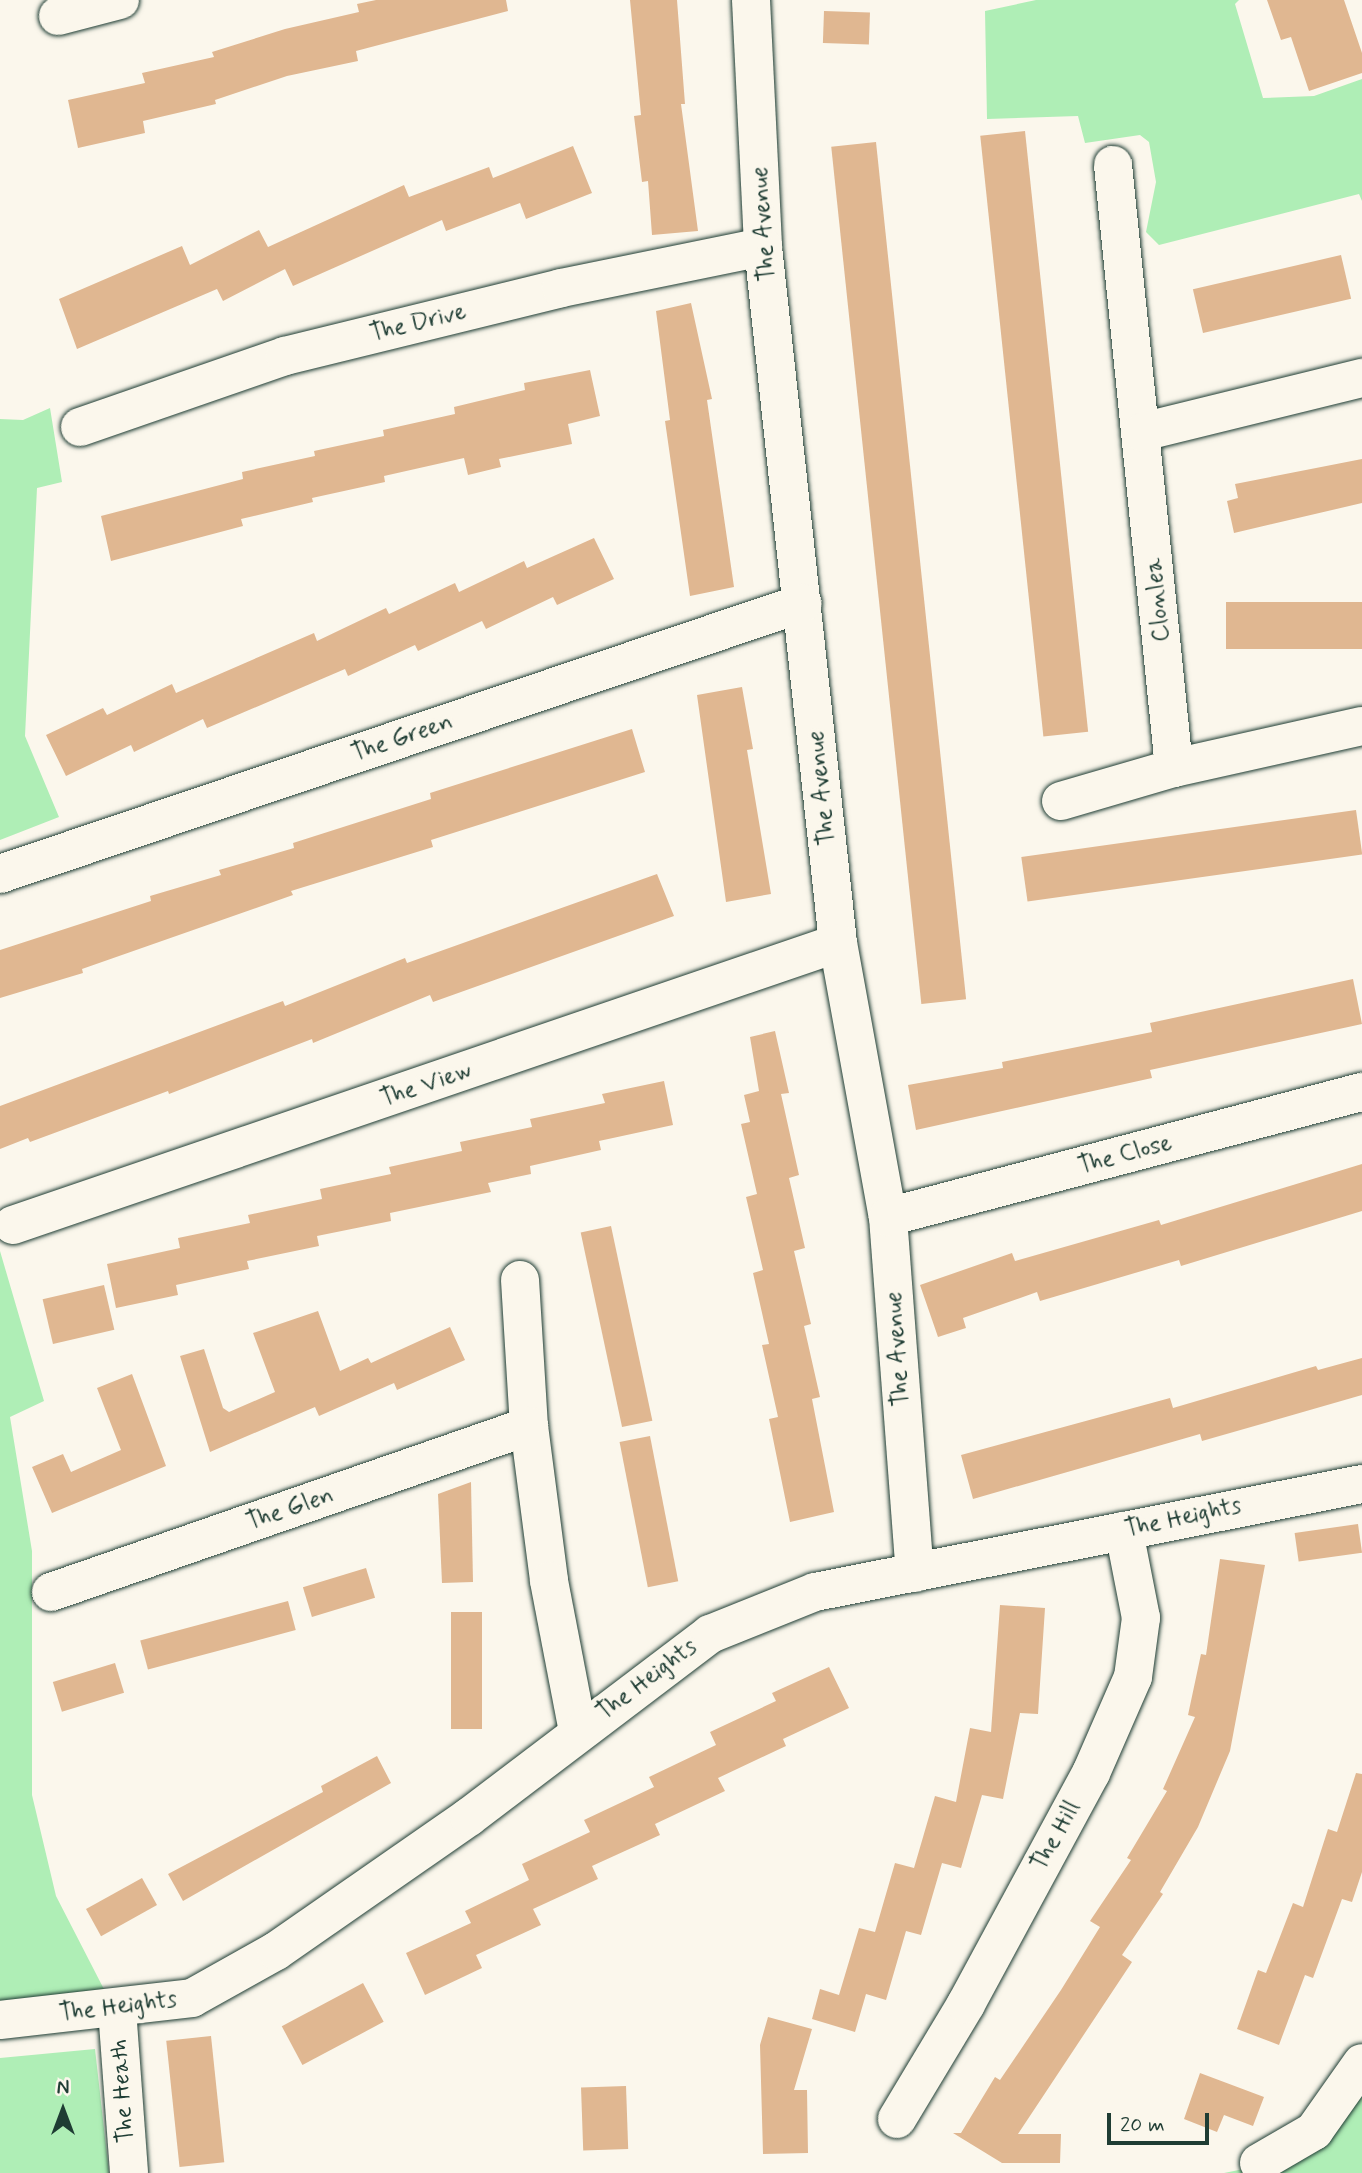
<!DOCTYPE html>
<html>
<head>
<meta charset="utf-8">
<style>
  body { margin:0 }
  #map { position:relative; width:1362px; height:2173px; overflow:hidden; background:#fbf7ec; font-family:Mynerve,sans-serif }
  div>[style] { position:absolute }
  .green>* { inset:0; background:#afeeb6 }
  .building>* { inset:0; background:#e0b791; transform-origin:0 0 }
  .roads { filter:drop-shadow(0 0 2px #1f3d34) drop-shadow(0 0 2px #1f3d34) }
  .street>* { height:38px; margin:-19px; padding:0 19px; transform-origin:19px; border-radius:19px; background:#fbf7ec }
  span { translate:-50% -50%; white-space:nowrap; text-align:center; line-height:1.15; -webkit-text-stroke:7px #fbf7ec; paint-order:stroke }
  .street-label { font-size:24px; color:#1f3d34 }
  .north { position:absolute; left:28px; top:2075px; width:70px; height:70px; -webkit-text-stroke:5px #fbf7ec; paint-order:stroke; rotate:0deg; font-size:19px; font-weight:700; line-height:28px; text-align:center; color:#1f3d34 }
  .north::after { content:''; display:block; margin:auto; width:24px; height:32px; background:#1f3d34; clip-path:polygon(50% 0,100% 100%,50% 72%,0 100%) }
  .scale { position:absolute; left:1107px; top:2113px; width:102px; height:32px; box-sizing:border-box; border:4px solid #1f3d34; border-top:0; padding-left:9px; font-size:21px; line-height:24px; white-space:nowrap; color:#1f3d34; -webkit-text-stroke:5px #fbf7ec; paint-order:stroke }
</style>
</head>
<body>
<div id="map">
  <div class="green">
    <i style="clip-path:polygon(1036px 0,1239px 0,1235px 4px,1263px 98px,1314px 96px,1362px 79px,1362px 201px,1359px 194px,1159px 245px,1146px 232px,1156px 182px,1149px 142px,1140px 135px,1085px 143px,1078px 116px,987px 119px,985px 11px)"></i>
    <i style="clip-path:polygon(50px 408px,62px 482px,37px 488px,25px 736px,59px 817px,0 840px,0 419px,23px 420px)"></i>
    <i style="clip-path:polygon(0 1251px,44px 1401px,10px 1417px,32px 1551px,32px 1795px,56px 1896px,109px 1999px,0 2010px)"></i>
    <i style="clip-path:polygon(95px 2049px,109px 2173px,0 2173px,0 2058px)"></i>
    <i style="clip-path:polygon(1362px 2085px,1362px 2173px,1224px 2173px,1293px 2159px)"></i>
  </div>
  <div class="building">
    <i style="clip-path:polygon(376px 0,506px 0,508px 11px,356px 51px,358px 61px,287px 76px,215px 100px,216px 104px,143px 121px,145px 133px,78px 148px,68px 100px,145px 83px,142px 73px,214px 57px,212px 52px,285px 29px,359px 12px,357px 4px)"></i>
    <i style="clip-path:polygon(630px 0,677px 0,685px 104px,681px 104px,698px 231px,652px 235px,648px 181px,642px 182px,634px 116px,641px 115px)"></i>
    <i style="clip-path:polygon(1267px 0,1344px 0,1362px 53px,1362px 73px,1309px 91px,1291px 37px,1281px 40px)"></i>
    <i style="left:824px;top:11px;width:46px;height:32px;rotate:2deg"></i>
    <i style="left:1025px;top:131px;width:604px;height:45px;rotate:84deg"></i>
    <i style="left:876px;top:142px;width:862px;height:45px;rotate:84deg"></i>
    <i style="clip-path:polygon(573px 146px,592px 193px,526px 219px,520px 203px,446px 231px,442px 220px,293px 286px,285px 269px,223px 301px,217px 289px,77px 349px,59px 299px,182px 246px,190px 265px,259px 230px,268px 247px,404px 185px,409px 197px,489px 167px,493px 178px)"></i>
    <i style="left:1341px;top:255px;width:45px;height:152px;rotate:77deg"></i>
    <i style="clip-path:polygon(691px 303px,712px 399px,707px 400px,734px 587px,690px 596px,665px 421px,670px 420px,656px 311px)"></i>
    <i style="clip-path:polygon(590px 370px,600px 416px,568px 424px,572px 444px,499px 459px,501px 467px,468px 475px,464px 458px,384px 476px,385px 482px,312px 498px,313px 502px,241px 519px,243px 526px,111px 561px,101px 516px,243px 479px,242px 472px,315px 456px,314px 451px,384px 436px,383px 430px,455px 414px,454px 407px,525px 390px,524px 383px)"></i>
    <i style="clip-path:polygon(1362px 459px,1362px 503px,1234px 533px,1227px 501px,1238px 498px,1235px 484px)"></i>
    <i style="clip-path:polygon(594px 538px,614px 579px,557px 605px,553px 597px,486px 629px,482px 621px,418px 651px,415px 645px,348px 676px,345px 669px,207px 728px,203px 719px,134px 752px,131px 745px,66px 776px,46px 735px,103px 708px,107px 715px,172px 684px,176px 693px,314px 633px,317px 641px,386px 608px,389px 614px,455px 583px,459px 592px,524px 561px,527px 568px)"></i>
    <i style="left:1362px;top:602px;width:47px;height:136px;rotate:90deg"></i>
    <i style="clip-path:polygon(742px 687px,753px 749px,747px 750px,771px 894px,726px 902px,697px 695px)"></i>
    <i style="clip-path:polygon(632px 729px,645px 772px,431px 840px,433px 847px,291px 891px,293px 895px,82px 969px,83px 973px,0 998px,0 950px,151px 901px,150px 896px,221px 875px,219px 870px,294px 848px,293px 843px,431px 799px,430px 793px)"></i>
    <i style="left:1356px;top:810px;width:45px;height:338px;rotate:82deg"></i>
    <i style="clip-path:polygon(657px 874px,674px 916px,433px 1002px,430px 995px,313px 1043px,312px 1039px,169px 1094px,168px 1091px,30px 1142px,28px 1138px,0 1149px,0 1106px,283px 1001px,285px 1006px,405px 958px,407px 963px)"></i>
    <i style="clip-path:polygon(1353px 979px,1362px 1024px,1150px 1070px,1152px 1078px,916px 1130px,908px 1085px,1003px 1068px,1002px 1062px,1152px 1032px,1150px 1023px)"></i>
    <i style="clip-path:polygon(775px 1031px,789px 1093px,781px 1094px,799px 1175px,789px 1178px,805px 1248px,794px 1251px,811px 1324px,804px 1326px,820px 1397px,812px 1399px,834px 1512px,790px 1522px,769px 1419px,778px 1417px,762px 1345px,769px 1344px,753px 1273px,763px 1270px,746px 1197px,757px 1194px,741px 1124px,750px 1122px,744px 1095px,759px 1091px,750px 1037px)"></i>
    <i style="clip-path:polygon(664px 1081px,673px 1125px,599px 1141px,601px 1150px,530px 1166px,531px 1174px,488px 1183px,491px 1192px,390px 1213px,391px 1221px,317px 1236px,319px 1246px,247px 1261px,249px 1269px,176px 1285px,178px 1295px,116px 1308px,107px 1264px,180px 1248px,178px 1238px,250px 1223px,248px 1215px,322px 1199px,320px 1189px,391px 1174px,389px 1167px,462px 1151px,460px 1142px,532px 1127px,530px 1119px,605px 1103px,602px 1094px)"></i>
    <i style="clip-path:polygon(1362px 1164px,1362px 1211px,1181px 1266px,1179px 1260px,1040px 1301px,1037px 1292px,963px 1318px,966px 1328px,938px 1337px,920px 1285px,1012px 1253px,1015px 1261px,1159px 1220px,1161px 1225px)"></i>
    <i style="left:611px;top:1226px;width:199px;height:31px;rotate:78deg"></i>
    <i style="left:104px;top:1285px;width:46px;height:63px;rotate:77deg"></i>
    <i style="clip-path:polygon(318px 1311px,340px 1371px,368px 1358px,371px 1363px,450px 1327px,465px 1360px,397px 1390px,394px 1383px,319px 1416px,315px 1407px,210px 1452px,180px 1356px,204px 1349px,223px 1408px,229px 1412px,275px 1392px,253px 1333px)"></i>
    <i style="clip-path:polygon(1362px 1358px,1362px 1395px,1202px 1441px,1200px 1434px,973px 1499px,961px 1455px,1170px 1398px,1173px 1408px,1316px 1366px,1318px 1370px)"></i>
    <i style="clip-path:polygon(132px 1374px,166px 1466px,52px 1513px,32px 1467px,63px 1454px,71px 1472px,121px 1450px,97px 1388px)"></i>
    <i style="left:650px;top:1436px;width:148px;height:31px;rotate:79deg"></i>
    <i style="clip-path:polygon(471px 1482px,473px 1582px,442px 1583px,438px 1494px)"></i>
    <i style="left:1358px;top:1524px;width:29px;height:64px;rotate:82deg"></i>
    <i style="clip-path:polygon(1220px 1559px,1265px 1565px,1230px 1751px,1198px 1827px,1160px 1892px,1163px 1894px,1122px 1955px,1132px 1962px,1018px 2134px,1061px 2134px,1060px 2163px,1002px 2163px,953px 2133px,961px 2133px,995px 2077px,1000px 2080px,1061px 1990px,1100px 1927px,1090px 1921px,1131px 1860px,1127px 1858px,1167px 1791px,1163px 1789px,1195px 1717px,1188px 1715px,1201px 1654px,1206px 1655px)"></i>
    <i style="left:366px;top:1568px;width:31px;height:66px;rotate:73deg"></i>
    <i style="left:288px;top:1601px;width:30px;height:153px;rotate:75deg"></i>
    <i style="clip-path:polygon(1000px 1605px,1045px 1608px,1038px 1714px,1020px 1713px,1003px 1799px,982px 1795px,961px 1868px,942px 1863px,921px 1935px,906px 1931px,886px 2000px,866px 1994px,855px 2032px,812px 2019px,820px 1989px,839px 1995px,859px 1928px,875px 1932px,895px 1863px,914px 1868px,935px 1796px,956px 1802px,970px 1728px,991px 1732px)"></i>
    <i style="left:451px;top:1612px;width:31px;height:117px"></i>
    <i style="left:115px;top:1663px;width:31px;height:65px;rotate:73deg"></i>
    <i style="clip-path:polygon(829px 1667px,849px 1708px,783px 1739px,786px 1746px,718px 1778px,725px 1791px,655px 1824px,660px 1835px,592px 1866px,598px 1879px,533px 1909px,541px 1925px,476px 1955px,482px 1968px,425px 1995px,406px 1953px,471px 1923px,465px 1911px,529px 1880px,522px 1864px,590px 1832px,584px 1820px,654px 1787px,649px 1777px,716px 1745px,710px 1732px,776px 1701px,772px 1693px)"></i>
    <i style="clip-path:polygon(377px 1756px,391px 1783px,183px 1901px,168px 1874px,323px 1792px,321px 1786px)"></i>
    <i style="clip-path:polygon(1356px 1773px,1362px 1774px,1362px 1872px,1352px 1902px,1342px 1899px,1313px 1978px,1305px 1975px,1279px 2045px,1237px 2029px,1258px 1970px,1266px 1973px,1293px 1903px,1303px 1907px,1328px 1829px,1337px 1832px)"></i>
    <i style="left:142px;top:1878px;width:31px;height:64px;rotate:61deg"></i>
    <i style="left:363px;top:1983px;width:44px;height:92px;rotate:62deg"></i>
    <i style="clip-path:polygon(768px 2017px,812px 2029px,794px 2090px,807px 2090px,808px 2153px,763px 2154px,760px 2045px)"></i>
    <i style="left:211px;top:2036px;width:127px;height:45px;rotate:84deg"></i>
    <i style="clip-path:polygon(1200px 2073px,1264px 2097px,1253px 2126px,1224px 2115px,1217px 2132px,1184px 2119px)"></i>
    <i style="left:626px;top:2086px;width:63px;height:45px;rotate:88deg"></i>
  </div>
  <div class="roads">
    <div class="street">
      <i style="left:751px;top:0;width:247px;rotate:87.2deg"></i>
      <i style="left:763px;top:247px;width:700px;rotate:83.85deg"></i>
      <i style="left:838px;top:943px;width:279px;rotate:79.7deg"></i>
      <i style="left:888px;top:1217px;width:357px;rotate:85.7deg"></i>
      <i style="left:58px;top:16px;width:64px;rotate:-14.5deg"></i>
      <i style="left:1113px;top:165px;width:606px;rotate:84.22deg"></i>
      <i style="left:80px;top:427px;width:217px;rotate:-19.1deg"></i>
      <i style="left:285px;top:356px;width:284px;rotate:-13.8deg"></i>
      <i style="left:561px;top:288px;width:206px;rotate:-11.5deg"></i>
      <i style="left:1142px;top:432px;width:227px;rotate:-13.8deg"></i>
      <i style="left:1061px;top:801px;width:118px;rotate:-16.3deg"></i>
      <i style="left:1174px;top:768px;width:193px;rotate:-12.6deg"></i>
      <i style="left:0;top:874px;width:847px;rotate:-18.65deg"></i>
      <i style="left:888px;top:1217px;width:490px;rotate:-14.8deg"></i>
      <i style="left:13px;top:1225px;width:872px;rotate:-18.87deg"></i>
      <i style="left:520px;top:1280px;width:146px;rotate:86.5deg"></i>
      <i style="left:529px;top:1426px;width:156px;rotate:82.6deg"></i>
      <i style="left:549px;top:1581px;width:154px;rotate:79.1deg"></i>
      <i style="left:51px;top:1592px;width:506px;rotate:-19.15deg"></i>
      <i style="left:117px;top:2009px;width:164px;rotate:85.8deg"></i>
      <i style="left:0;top:2020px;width:193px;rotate:-6.5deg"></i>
      <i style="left:192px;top:1998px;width:96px;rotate:-29.2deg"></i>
      <i style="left:276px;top:1951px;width:235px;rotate:-34.8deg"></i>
      <i style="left:469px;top:1817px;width:303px;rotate:-37.2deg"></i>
      <i style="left:710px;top:1634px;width:113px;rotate:-21.8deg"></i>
      <i style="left:815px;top:1592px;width:558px;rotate:-11.17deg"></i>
      <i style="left:897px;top:2119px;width:134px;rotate:-59deg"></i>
      <i style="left:966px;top:2004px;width:263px;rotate:-61.6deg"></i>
      <i style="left:1091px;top:1773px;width:105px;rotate:-66.4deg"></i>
      <i style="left:1133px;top:1677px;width:60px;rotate:-82.3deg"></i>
      <i style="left:1141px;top:1618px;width:89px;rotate:-101.1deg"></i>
      <i style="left:1259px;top:2163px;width:64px;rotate:-30.2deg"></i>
      <i style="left:1314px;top:2131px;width:83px;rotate:-54.8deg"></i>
    </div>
  </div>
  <div class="street-label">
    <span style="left:764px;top:224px;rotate:-94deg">The Avenue</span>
    <span style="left:418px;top:323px;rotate:-14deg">The Drive</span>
    <span style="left:1158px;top:600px;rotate:-96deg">Clonlea</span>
    <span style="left:402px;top:738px;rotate:-19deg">The Green</span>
    <span style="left:822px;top:788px;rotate:-96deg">The Avenue</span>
    <span style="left:426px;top:1085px;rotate:-19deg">The View</span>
    <span style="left:1125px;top:1155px;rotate:-15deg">The Close</span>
    <span style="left:898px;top:1349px;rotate:-94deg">The Avenue</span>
    <span style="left:290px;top:1509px;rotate:-19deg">The Glen</span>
    <span style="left:1183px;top:1518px;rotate:-12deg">The Heights</span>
    <span style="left:647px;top:1680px;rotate:-37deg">The Heights</span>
    <span style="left:1056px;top:1836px;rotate:-61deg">The Hill</span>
    <span style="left:118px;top:2007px;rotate:-7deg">The Heights</span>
    <span style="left:123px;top:2091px;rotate:-94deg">The Heath</span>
  </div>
  <div class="north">N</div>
  <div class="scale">20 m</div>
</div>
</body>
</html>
